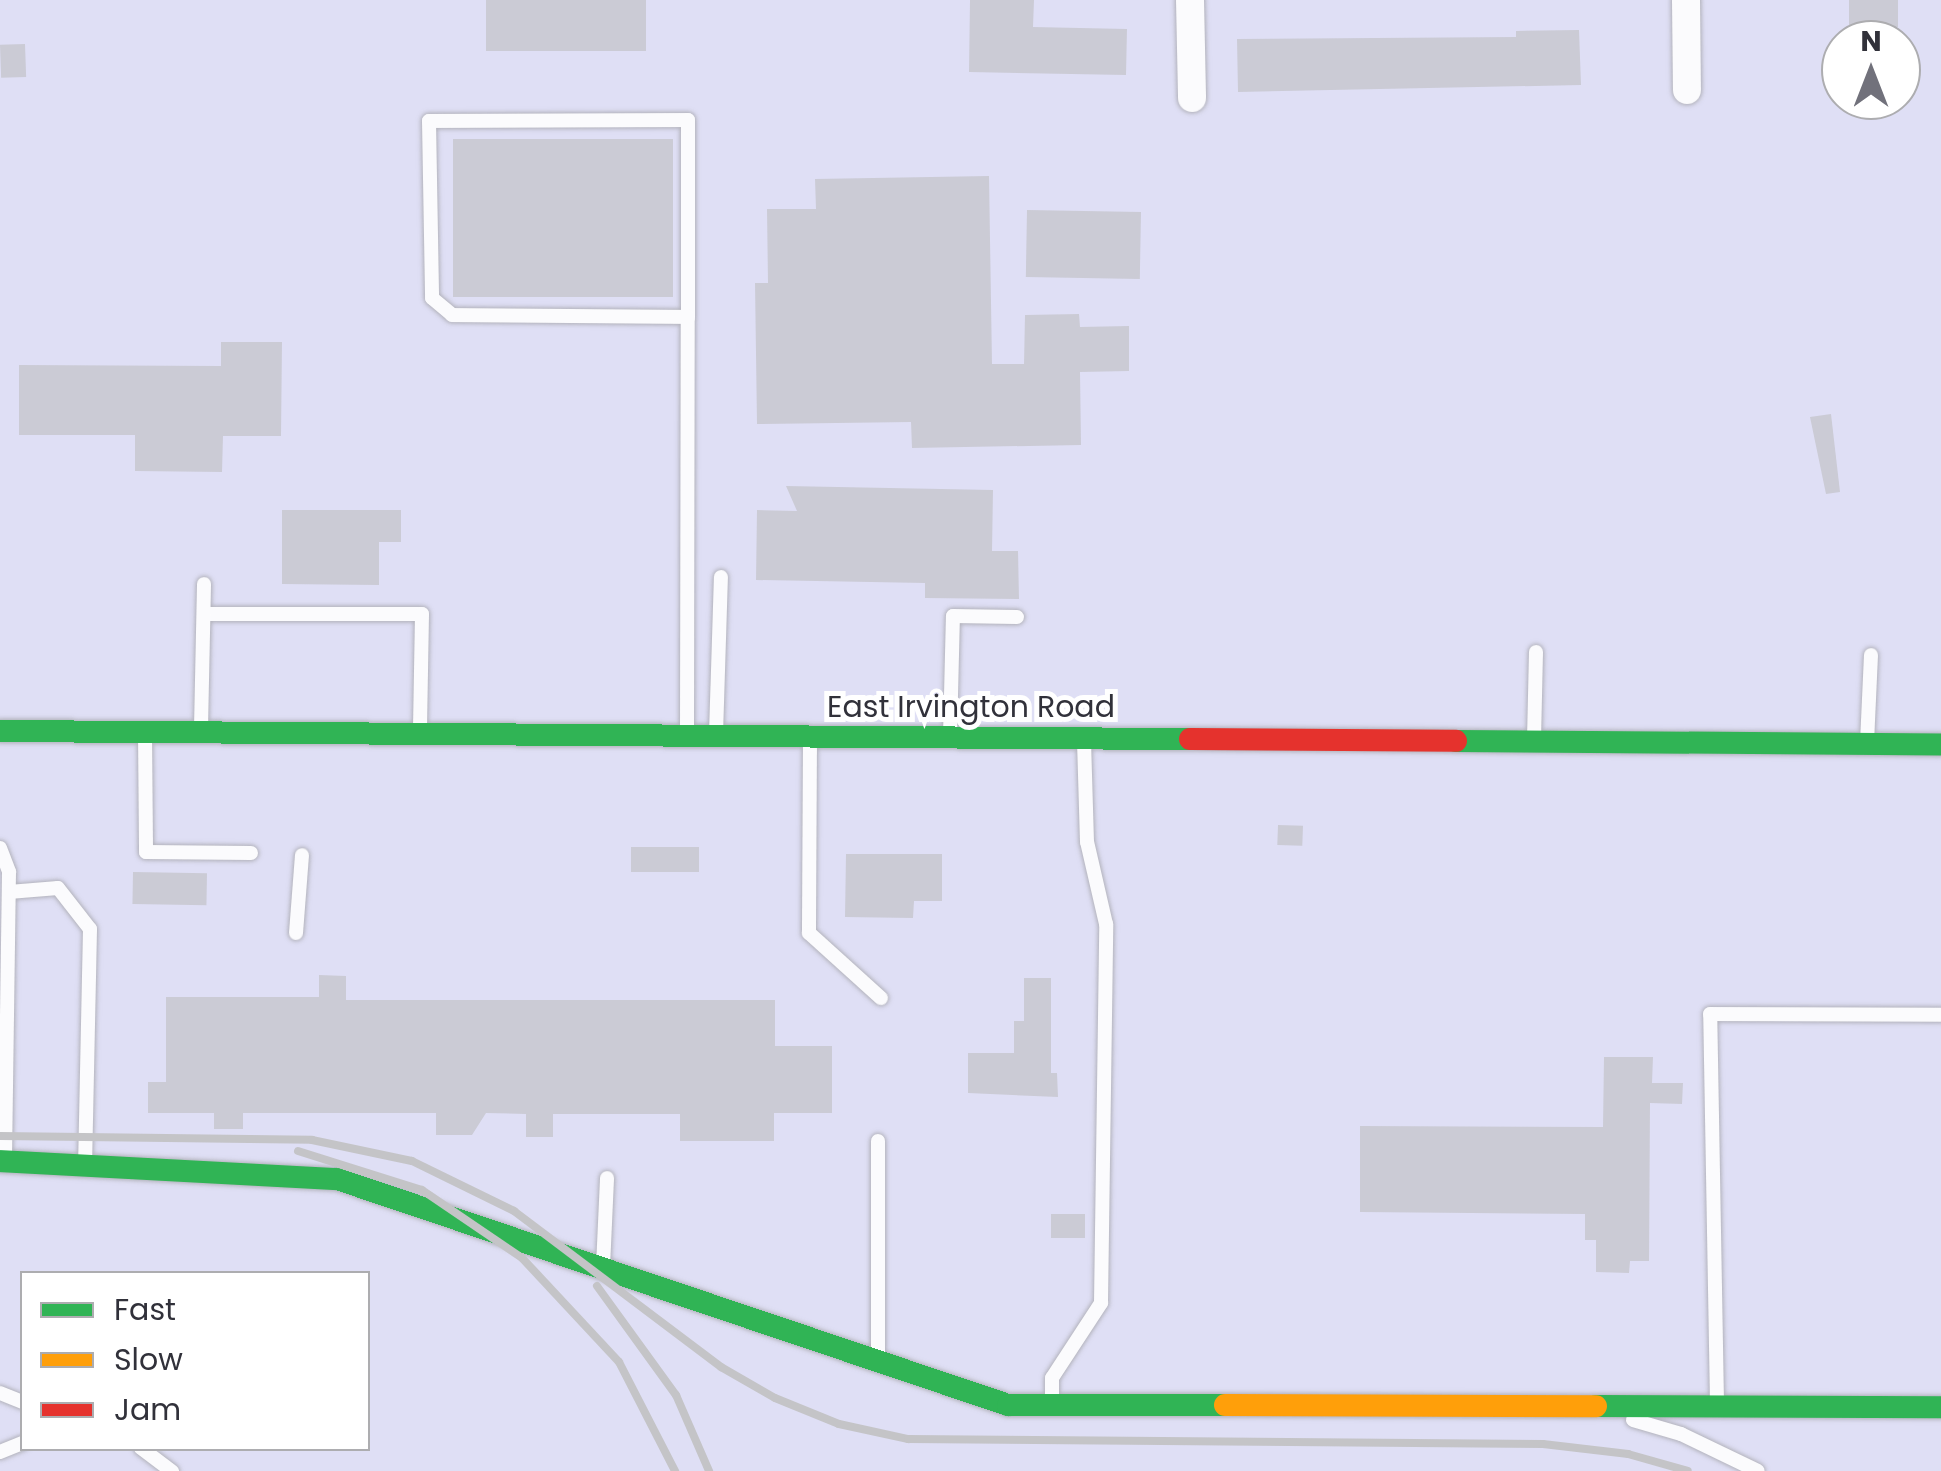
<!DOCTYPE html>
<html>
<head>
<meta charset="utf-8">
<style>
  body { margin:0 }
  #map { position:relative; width:1941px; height:1471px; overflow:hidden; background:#e7e7f4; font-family:Poppins,sans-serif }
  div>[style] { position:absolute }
  .built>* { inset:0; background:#dfdff5 }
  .building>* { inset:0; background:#cbcbd5; transform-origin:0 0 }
  .roads { filter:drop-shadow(0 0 2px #b3b3bc) drop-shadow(0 0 2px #b3b3bc) }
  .lane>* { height:14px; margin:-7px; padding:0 7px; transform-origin:7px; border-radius:7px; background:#fbfbfd }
  .street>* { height:28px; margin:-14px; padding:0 14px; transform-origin:14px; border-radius:14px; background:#fbfbfd }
  .fast>* { height:22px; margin:-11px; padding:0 11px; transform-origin:11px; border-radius:11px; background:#30b455 }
  .slow>* { height:22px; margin:-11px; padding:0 11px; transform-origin:11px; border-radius:11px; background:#ff9f0a }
  .jam>* { height:22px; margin:-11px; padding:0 11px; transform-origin:11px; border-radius:11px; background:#e5322d }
  .rail>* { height:8px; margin:-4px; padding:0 4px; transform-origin:4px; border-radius:4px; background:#c4c4c7 }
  span { translate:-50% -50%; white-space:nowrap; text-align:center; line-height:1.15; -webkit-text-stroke:10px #fff; paint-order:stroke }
  .street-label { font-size:30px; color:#31313a }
  .legend { position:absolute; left:20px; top:1271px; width:350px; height:180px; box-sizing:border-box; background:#fff; border:2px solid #adadb0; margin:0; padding:12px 18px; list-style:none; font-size:30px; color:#31313a }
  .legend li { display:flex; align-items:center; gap:20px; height:50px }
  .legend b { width:50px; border:2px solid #adadb0 }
  .north { position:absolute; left:1821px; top:20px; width:100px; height:100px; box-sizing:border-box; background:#fff; border:2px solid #adadb0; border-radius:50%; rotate:0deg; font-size:28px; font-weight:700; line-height:40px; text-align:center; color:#31313a }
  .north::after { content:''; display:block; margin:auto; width:35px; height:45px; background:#71717b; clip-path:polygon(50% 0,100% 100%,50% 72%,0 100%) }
</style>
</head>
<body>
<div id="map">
  <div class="built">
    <i style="clip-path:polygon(evenodd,0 0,1941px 0,1941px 1471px,0 1471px,0 0,1841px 40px,1901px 40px,1901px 100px,1841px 100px,1841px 40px,0 0,22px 1274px,368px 1274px,368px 1448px,22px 1448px,22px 1274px)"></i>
  </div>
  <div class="building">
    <i style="left:486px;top:0;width:160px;height:51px"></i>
    <i style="clip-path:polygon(970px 0,1034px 0,1033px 27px,1127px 29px,1126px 75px,969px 72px)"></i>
    <i style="left:1849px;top:0;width:49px;height:27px"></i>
    <i style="clip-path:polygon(1579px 30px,1581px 85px,1238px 92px,1237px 39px,1516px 37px,1516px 31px)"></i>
    <i style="left:25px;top:44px;width:33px;height:25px;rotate:88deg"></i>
    <i style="left:453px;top:139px;width:220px;height:158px"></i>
    <i style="clip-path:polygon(989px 176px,992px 364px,1024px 364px,1025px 315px,1079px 314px,1080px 327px,1129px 326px,1129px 371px,1080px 372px,1081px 445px,912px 448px,911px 422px,757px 424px,755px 283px,768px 283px,767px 209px,816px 209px,815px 179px)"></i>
    <i style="left:1027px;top:210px;width:114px;height:67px;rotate:1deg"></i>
    <i style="clip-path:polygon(221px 342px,282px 342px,281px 436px,223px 436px,222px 472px,135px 471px,135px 435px,19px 435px,19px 365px,221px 366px)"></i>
    <i style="clip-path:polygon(1831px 414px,1840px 492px,1826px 494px,1810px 417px)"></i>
    <i style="clip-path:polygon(786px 486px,993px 490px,992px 551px,1018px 551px,1019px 599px,925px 598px,925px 583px,756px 580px,757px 510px,797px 511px)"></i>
    <i style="clip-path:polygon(282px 510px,401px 510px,401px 542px,379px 542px,379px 585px,282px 584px)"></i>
    <i style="left:1278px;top:825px;width:25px;height:20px;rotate:2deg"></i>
    <i style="left:631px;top:847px;width:68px;height:25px"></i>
    <i style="clip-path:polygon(846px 854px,942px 854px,942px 901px,914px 901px,913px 918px,845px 917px)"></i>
    <i style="left:133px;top:872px;width:74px;height:32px;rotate:1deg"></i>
    <i style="clip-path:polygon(319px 975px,346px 976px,346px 1000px,775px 1000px,775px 1046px,832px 1046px,832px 1113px,774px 1113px,774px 1141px,680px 1141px,680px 1114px,553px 1114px,553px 1137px,526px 1137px,526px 1114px,486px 1113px,472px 1135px,436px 1135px,436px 1113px,243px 1113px,243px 1129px,214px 1129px,214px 1113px,148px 1113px,148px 1082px,166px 1082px,166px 997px,319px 997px)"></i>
    <i style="clip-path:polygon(1024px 978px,1051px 978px,1051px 1073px,1057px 1073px,1058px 1097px,968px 1093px,968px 1053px,1014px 1053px,1014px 1021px,1024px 1021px)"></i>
    <i style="clip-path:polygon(1604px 1057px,1653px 1057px,1652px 1083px,1683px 1083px,1682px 1104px,1650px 1103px,1649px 1261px,1630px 1261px,1629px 1273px,1596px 1272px,1596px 1240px,1585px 1240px,1585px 1214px,1360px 1212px,1360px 1126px,1603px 1127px)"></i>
    <i style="left:1051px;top:1214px;width:34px;height:24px"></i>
  </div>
  <div class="roads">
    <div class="lane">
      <i style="left:205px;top:614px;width:217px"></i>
      <i style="left:422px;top:614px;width:116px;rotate:91deg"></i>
      <i style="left:201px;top:728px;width:144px;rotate:-88.8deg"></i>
      <i style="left:145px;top:732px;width:120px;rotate:89.5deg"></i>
      <i style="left:146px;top:852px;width:105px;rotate:0.5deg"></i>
      <i style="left:687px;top:734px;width:417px;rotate:-89.9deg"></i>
      <i style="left:688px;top:317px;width:197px;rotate:-90deg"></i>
      <i style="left:688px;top:120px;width:259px;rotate:179.8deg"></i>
      <i style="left:429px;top:121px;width:177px;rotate:89deg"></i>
      <i style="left:432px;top:298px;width:26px;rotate:40deg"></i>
      <i style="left:452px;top:315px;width:236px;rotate:0.5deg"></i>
      <i style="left:716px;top:734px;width:157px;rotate:-88.2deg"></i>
      <i style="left:950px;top:736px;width:120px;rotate:-88.6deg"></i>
      <i style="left:953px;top:616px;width:64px;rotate:0.9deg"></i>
      <i style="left:810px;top:737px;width:196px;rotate:90.3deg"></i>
      <i style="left:809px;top:933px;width:97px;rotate:42.1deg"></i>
      <i style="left:1534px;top:740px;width:88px;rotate:-88.7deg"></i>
      <i style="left:1867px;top:743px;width:88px;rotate:-87.4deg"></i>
      <i style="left:0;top:848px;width:26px;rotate:69deg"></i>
      <i style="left:9px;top:872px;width:287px;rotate:90.8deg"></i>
      <i style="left:9px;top:892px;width:49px;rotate:-4.7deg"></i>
      <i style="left:58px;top:888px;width:52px;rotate:52deg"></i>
      <i style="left:90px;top:929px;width:236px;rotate:91.2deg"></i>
      <i style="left:296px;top:933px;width:78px;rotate:-85.6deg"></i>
      <i style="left:878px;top:1141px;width:217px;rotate:90deg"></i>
      <i style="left:603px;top:1267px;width:89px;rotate:-87.4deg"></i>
      <i style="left:0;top:1393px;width:24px;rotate:22deg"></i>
      <i style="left:1717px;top:1403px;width:389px;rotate:-91deg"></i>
      <i style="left:1710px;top:1014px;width:231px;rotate:0.2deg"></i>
      <i style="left:1052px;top:1405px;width:27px;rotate:-90deg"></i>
      <i style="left:1052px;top:1378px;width:90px;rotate:-56.8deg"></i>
      <i style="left:1101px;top:1303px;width:379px;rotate:-89.2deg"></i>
      <i style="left:1106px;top:924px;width:84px;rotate:-103deg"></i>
      <i style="left:1087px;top:842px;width:103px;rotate:-91.7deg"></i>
      <i style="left:1633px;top:1420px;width:50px;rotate:16.3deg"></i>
      <i style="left:1681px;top:1434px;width:85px;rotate:25.7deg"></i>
      <i style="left:141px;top:1448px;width:39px;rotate:37deg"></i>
      <i style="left:0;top:1452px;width:24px;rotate:-22deg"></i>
    </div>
    <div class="street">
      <i style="left:1190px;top:0;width:98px;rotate:88.8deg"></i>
      <i style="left:1686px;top:0;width:90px;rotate:89.4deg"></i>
    </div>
    <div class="fast">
      <i style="left:0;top:731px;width:1190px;rotate:0.39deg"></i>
      <i style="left:1456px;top:741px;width:485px;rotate:0.4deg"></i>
      <i style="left:0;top:1161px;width:337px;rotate:3.1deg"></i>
      <i style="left:337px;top:1179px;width:708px;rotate:18.61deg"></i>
      <i style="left:1008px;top:1405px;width:217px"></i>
      <i style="left:1596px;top:1406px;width:345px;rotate:0.2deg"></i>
    </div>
    <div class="slow">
      <i style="left:1225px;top:1405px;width:371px;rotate:0.2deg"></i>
    </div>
    <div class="jam">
      <i style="left:1190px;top:739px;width:266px;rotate:0.4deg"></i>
    </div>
  </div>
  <div class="rail">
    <i style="left:0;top:1136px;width:312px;rotate:0.7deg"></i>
    <i style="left:312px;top:1140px;width:102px;rotate:11.9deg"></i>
    <i style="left:412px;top:1161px;width:114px;rotate:26.1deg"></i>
    <i style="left:514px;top:1211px;width:259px;rotate:37deg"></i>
    <i style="left:721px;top:1367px;width:62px;rotate:29.9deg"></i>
    <i style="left:775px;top:1398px;width:69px;rotate:22.1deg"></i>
    <i style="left:839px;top:1424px;width:71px;rotate:12.3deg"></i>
    <i style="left:908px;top:1439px;width:635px;rotate:0.45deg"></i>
    <i style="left:1543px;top:1444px;width:86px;rotate:6.7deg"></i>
    <i style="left:1628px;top:1454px;width:62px;rotate:15.8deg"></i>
    <i style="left:298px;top:1151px;width:130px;rotate:17.5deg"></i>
    <i style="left:422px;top:1190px;width:121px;rotate:34.2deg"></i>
    <i style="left:522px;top:1258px;width:142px;rotate:47deg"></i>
    <i style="left:619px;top:1362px;width:123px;rotate:62.8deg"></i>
    <i style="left:597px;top:1286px;width:135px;rotate:54.1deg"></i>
    <i style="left:676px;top:1395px;width:83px;rotate:66.5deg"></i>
  </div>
  <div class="street-label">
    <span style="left:971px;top:707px">East Irvington Road</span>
  </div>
  <ul class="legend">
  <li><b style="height:12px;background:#30b455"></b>Fast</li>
  <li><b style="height:12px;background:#ff9f0a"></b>Slow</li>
  <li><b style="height:12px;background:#e5322d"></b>Jam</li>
  </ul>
  <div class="north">N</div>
</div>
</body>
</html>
